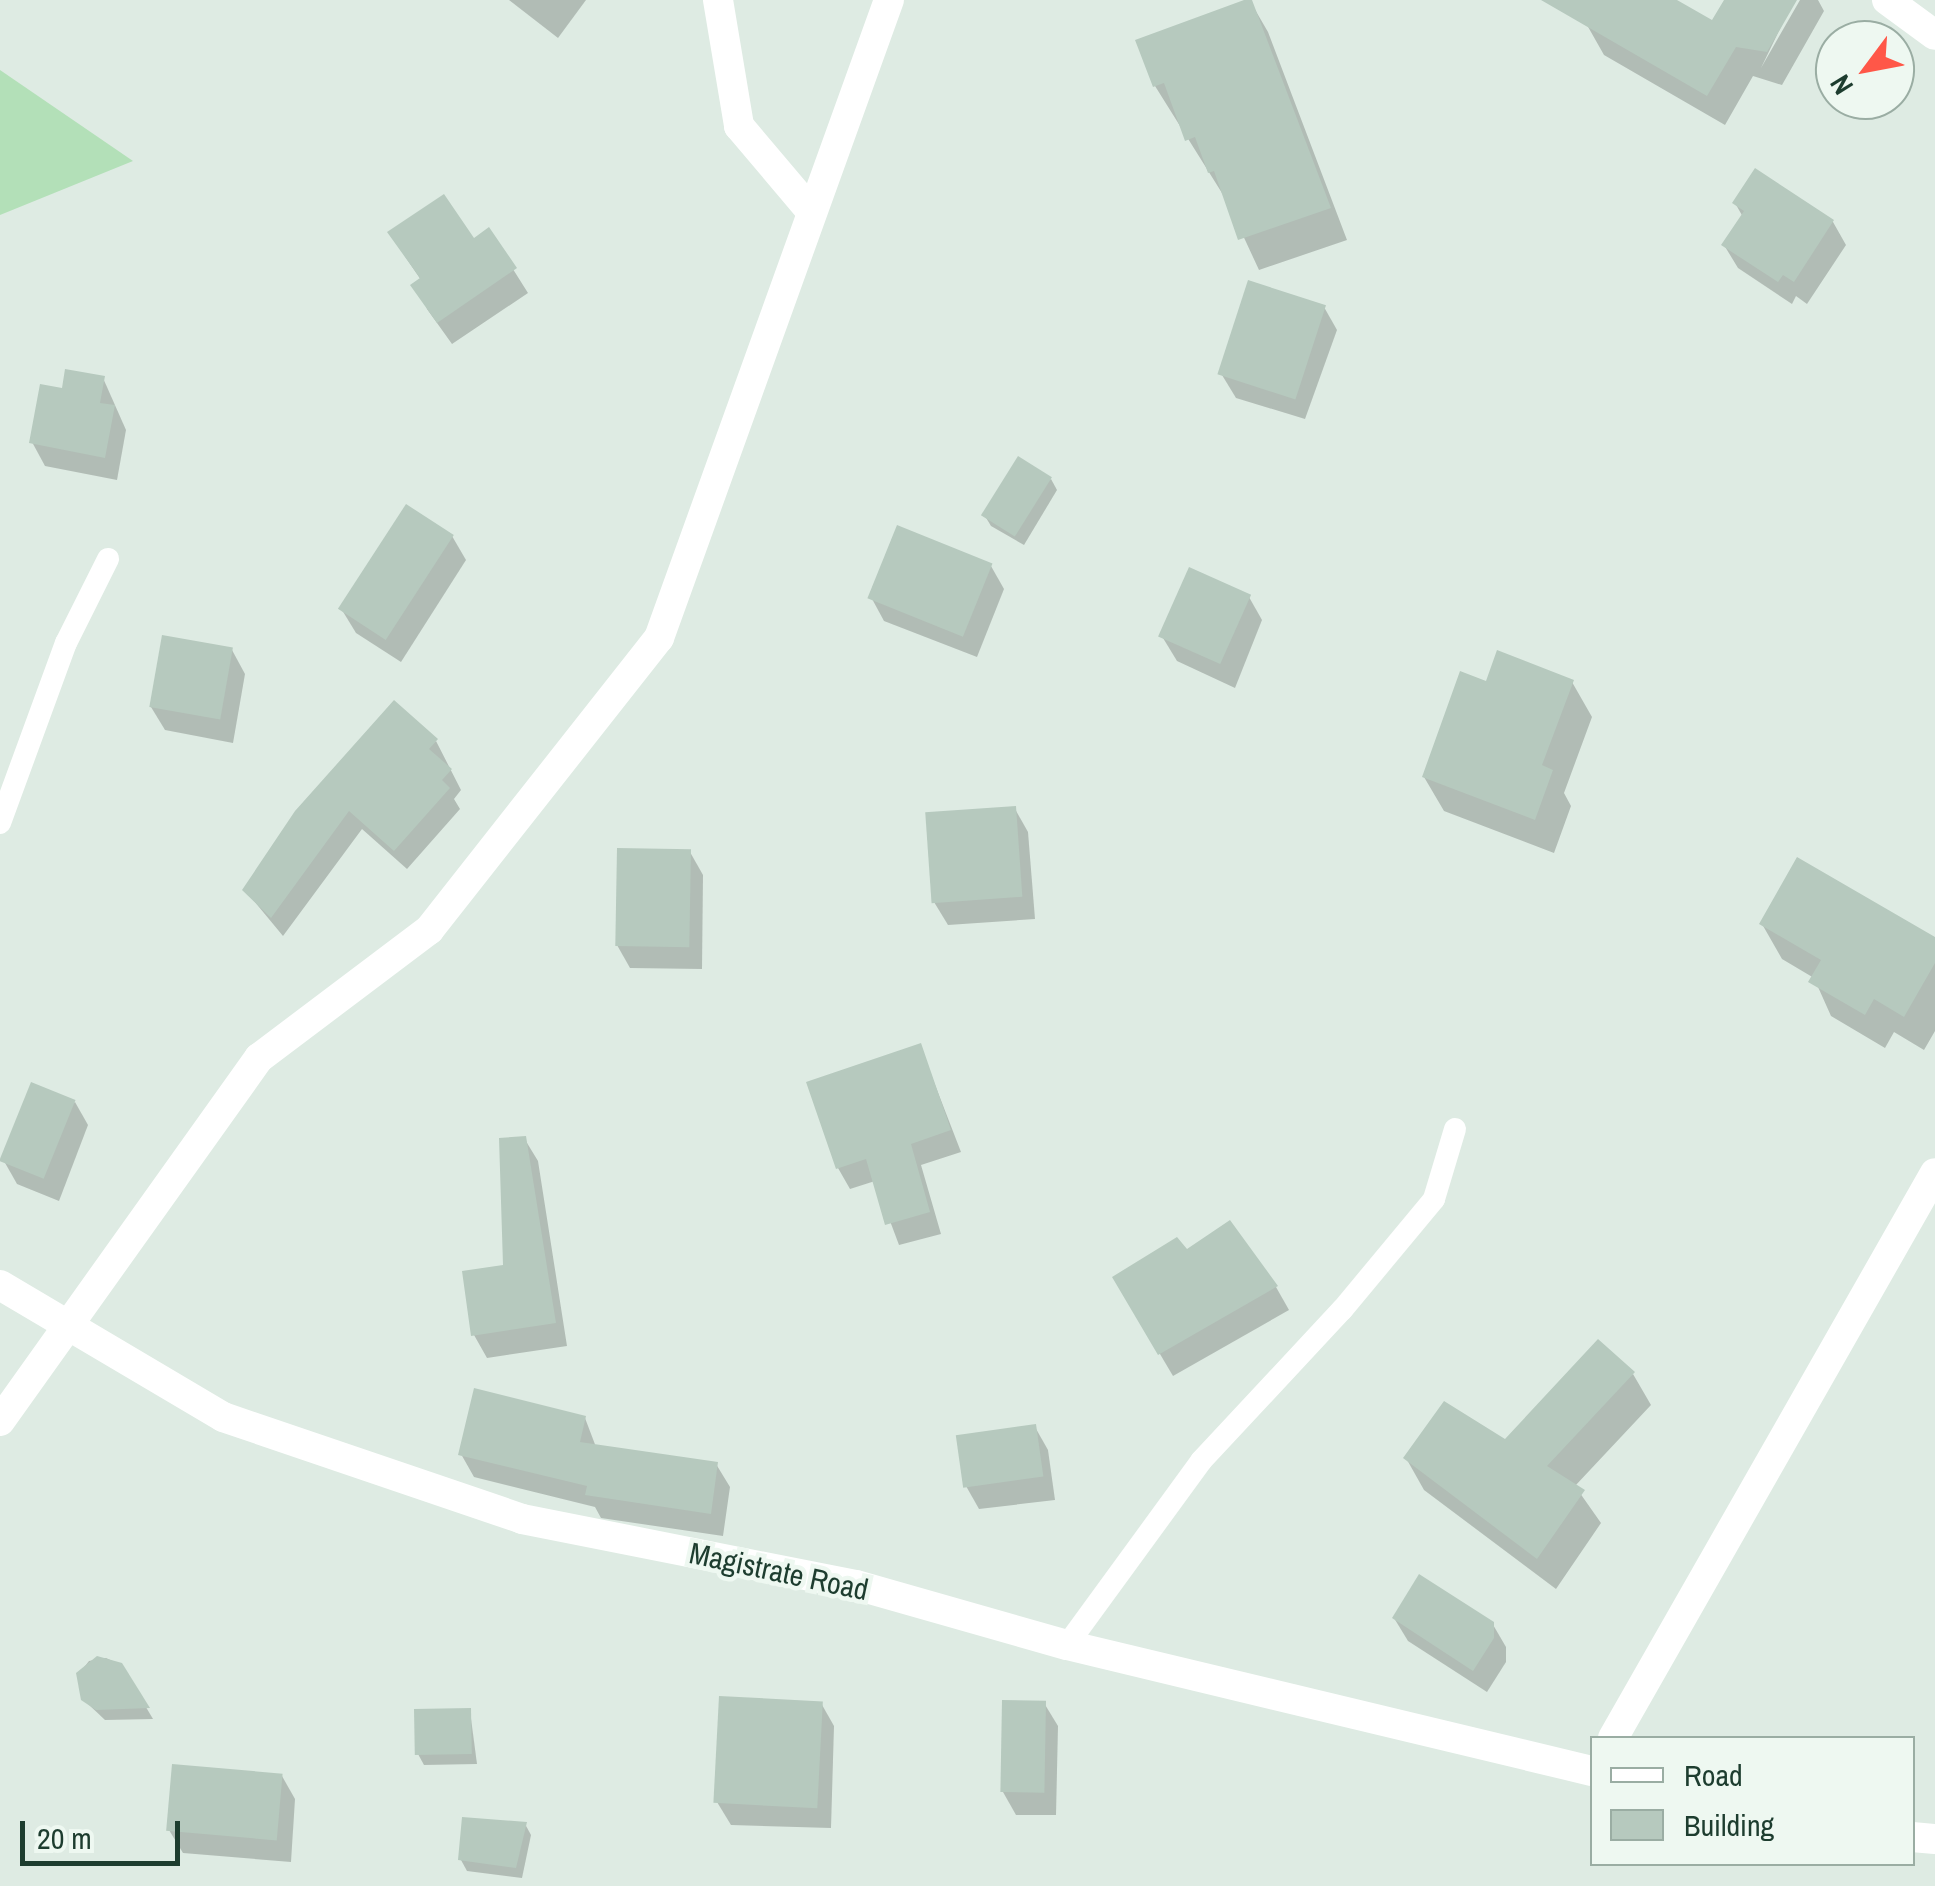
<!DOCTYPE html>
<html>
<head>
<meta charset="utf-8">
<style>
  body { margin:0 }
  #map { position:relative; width:1935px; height:1886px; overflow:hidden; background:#deebe3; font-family:"Archivo Narrow",sans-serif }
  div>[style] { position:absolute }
  .green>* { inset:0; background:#b3e0b8 }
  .shadow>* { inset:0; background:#0003 }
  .building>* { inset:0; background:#b6c9be; transform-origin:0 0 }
  .lane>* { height:22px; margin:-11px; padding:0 11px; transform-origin:11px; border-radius:11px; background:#fff }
  .street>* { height:30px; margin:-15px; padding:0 15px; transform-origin:15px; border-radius:15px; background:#fff }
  span { translate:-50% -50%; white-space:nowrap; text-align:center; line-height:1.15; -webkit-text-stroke:9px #eef8f1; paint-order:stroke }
  .street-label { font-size:30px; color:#1d3d2f }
  .legend { position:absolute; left:1590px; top:1736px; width:325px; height:130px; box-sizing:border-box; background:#eef8f1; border:2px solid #9aada3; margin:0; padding:12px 18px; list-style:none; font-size:30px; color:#1d3d2f }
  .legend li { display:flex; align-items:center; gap:20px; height:50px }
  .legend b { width:50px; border:2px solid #9aada3 }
  .north { position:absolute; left:1815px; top:20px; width:100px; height:100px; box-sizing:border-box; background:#eef8f1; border:2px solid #9aada3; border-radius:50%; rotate:238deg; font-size:28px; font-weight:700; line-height:40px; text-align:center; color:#1d3d2f }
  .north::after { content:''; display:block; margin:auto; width:35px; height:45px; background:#ff5748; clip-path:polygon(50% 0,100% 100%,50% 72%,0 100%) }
  .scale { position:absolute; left:20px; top:1821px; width:160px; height:45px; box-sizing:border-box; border:5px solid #1d3d2f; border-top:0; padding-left:12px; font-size:30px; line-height:35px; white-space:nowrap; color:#1d3d2f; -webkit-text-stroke:8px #eef8f1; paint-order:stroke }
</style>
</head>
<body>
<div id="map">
  <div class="green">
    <i style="clip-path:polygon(0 70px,133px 161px,0 215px)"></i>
  </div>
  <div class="shadow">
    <i style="clip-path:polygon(509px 0,586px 0,558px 38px)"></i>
    <i style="clip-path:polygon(1601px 0,1672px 0,1713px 24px,1727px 0,1794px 0,1761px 68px,1800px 0,1818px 0,1824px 11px,1782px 85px,1753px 76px,1725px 125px,1604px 55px,1587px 25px)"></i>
    <i style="clip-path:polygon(1250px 1px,1268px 32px,1347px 240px,1259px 270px,1227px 201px,1155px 86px)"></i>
    <i style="clip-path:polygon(1735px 203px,1833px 222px,1846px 245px,1807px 304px,1796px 296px,1792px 304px,1738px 268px,1724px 245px,1743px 217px)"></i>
    <i style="clip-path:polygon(489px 231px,528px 293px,452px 344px,427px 309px,421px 280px,404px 255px,474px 241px)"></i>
    <i style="clip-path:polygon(1324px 307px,1337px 330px,1305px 419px,1236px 398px,1222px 375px)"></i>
    <i style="clip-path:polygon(103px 378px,126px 430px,117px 480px,45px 466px,32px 442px,64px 391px)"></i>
    <i style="clip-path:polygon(1051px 479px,1057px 490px,1024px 545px,991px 526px,985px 516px)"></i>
    <i style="clip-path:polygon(452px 536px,466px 560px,401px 662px,356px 633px,342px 610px)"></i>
    <i style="clip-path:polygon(991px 566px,1004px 589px,977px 657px,884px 621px,871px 597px)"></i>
    <i style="clip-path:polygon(1249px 597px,1262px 620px,1235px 688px,1177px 661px,1163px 638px)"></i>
    <i style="clip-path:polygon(232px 650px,245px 674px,233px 743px,165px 730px,151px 707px)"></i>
    <i style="clip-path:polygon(1572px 682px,1592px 717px,1564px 793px,1571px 806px,1554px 853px,1444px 811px,1424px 777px,1488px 684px)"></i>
    <i style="clip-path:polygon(436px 741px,461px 790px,454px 799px,460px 809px,407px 869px,362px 829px,283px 936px,245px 890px)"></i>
    <i style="clip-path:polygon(1015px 809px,1028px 832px,1035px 919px,948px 925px,934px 902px)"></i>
    <i style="clip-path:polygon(690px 852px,703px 875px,702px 969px,630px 968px,617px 945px)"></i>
    <i style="clip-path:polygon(1762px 924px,1935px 940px,1935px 1031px,1924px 1050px,1894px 1032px,1885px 1048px,1831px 1016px,1814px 978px,1782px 959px)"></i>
    <i style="clip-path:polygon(920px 1046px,961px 1152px,921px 1165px,941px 1234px,899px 1245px,875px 1181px,850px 1189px,838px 1168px)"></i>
    <i style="clip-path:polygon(75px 1102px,88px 1125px,59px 1201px,17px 1184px,4px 1161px)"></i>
    <i style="clip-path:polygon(524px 1138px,538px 1161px,567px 1346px,487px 1358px,474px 1335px,505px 1267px)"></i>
    <i style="clip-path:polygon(1186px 1252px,1276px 1287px,1289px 1310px,1173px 1376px,1115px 1278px)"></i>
    <i style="clip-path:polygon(1633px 1374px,1651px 1405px,1575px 1486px,1601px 1523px,1556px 1589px,1424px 1490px,1406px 1458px,1505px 1443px)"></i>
    <i style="clip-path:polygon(585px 1418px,596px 1447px,716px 1464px,730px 1487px,723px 1536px,601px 1518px,595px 1507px,474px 1477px,461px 1454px)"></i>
    <i style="clip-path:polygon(1035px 1427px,1048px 1450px,1055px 1500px,979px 1509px,966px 1486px)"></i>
    <i style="clip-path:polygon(1394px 1618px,1492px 1623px,1506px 1647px,1506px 1662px,1487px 1692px,1408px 1641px)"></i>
    <i style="clip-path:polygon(106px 1658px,121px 1665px,153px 1719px,105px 1720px,86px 1702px,79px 1674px,89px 1661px)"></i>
    <i style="clip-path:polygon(821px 1703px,834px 1726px,831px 1828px,731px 1825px,717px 1802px)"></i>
    <i style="clip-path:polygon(1044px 1703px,1058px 1726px,1056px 1815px,1016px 1815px,1003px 1792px)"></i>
    <i style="clip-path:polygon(470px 1711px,477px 1764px,424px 1765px,418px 1754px)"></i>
    <i style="clip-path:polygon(282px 1776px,295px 1799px,291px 1862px,183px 1853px,169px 1830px)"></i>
    <i style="clip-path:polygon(525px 1824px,531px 1835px,522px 1878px,467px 1871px,461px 1860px)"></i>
  </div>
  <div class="building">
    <i style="clip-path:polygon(1244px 0,1252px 0,1331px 208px,1238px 240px,1214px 171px,1208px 173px,1195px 137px,1185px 141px,1164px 83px,1153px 87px,1135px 40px)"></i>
    <i style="clip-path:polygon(1541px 0,1677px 0,1712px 20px,1724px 0,1797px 0,1767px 52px,1736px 47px,1707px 96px)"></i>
    <i style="clip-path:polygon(1755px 168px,1834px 220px,1794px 282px,1783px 275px,1778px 282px,1721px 245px,1744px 211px,1732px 203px)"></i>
    <i style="clip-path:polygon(444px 194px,474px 238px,489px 227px,517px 268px,437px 323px,410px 285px,420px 278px,387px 232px)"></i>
    <i style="left:1248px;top:280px;width:82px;height:99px;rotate:18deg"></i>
    <i style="clip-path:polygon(65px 369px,105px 376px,100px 403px,115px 405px,105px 458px,29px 443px,40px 384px,62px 388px)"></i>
    <i style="left:1018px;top:456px;width:40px;height:70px;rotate:32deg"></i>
    <i style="left:406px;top:504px;width:57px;height:125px;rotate:33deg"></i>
    <i style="left:897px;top:525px;width:103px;height:79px;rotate:22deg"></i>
    <i style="left:1189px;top:567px;width:68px;height:76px;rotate:24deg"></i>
    <i style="left:162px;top:635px;width:72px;height:73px;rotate:10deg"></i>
    <i style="clip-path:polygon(1497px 650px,1574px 680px,1542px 765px,1553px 770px,1535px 820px,1422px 777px,1460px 671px,1486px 681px)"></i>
    <i style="clip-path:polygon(394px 700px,438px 739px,429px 749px,452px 769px,442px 780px,450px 788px,394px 851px,349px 811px,271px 918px,242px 890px,295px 811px)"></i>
    <i style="left:1016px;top:806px;width:91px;height:91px;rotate:86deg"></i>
    <i style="left:617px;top:848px;width:74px;height:98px;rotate:1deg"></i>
    <i style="clip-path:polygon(1797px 857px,1935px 937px,1935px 963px,1904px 1017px,1874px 999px,1865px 1015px,1808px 982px,1821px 960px,1759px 924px)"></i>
    <i style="clip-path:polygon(921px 1043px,951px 1130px,911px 1144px,930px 1212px,885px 1225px,866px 1159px,836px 1169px,806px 1082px)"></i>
    <i style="left:31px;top:1082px;width:48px;height:85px;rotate:22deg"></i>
    <i style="clip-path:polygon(526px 1136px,556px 1323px,471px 1336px,462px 1271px,503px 1265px,499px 1138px)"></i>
    <i style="clip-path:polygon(1230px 1220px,1278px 1286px,1158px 1355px,1112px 1277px,1177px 1237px,1187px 1249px)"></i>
    <i style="clip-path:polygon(1598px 1339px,1635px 1372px,1547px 1466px,1585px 1490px,1537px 1559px,1403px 1458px,1444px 1401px,1505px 1439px)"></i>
    <i style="clip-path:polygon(474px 1388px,586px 1416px,580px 1442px,718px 1462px,711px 1514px,585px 1495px,587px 1486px,458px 1455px)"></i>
    <i style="left:1036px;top:1424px;width:53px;height:81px;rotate:82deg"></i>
    <i style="clip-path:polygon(1419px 1574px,1494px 1622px,1494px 1638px,1473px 1671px,1392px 1618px)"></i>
    <i style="clip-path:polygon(97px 1656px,122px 1663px,150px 1708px,96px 1710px,81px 1700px,76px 1673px)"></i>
    <i style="left:719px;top:1696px;width:104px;height:107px;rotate:3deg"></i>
    <i style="left:1002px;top:1700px;width:44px;height:92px;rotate:1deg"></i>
    <i style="left:471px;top:1708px;width:46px;height:57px;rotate:89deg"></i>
    <i style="left:172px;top:1764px;width:111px;height:67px;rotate:5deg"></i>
    <i style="clip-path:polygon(462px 1817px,527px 1822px,516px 1868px,458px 1860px)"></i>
  </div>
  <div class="lane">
    <i style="left:0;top:823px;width:192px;rotate:-69.9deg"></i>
    <i style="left:66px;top:643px;width:94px;rotate:-63.4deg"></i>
    <i style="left:1067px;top:1645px;width:228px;rotate:-53.9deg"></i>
    <i style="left:1201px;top:1461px;width:207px;rotate:-47deg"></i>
    <i style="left:1342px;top:1310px;width:144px;rotate:-50.3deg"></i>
    <i style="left:1434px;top:1199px;width:73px;rotate:-73.3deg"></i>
  </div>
  <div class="street">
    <i style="left:718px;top:0;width:128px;rotate:80.5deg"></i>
    <i style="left:739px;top:126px;width:110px;rotate:49.8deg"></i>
    <i style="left:1887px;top:0;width:59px;rotate:36.1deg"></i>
    <i style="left:0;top:1285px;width:259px;rotate:30.6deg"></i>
    <i style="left:223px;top:1417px;width:316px;rotate:18.8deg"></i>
    <i style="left:522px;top:1519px;width:340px;rotate:11.2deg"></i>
    <i style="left:856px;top:1585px;width:219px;rotate:15.9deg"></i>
    <i style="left:1067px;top:1645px;width:540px;rotate:13.5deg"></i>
    <i style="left:0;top:1421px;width:446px;rotate:-54.5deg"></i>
    <i style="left:259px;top:1058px;width:213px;rotate:-37deg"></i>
    <i style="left:429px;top:930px;width:372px;rotate:-51.8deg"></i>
    <i style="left:659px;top:638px;width:678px;rotate:-70.18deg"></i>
    <i style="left:1613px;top:1738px;width:650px;rotate:-60.32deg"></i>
    <i style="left:1912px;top:1837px;width:23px;rotate:5deg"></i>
  </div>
  <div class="street-label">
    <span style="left:779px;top:1571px;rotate:12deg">Magistrate Road</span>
  </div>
  <ul class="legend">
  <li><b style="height:12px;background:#fff"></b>Road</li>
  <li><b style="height:28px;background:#b6c9be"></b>Building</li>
  </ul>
  <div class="north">N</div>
  <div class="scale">20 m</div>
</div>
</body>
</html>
